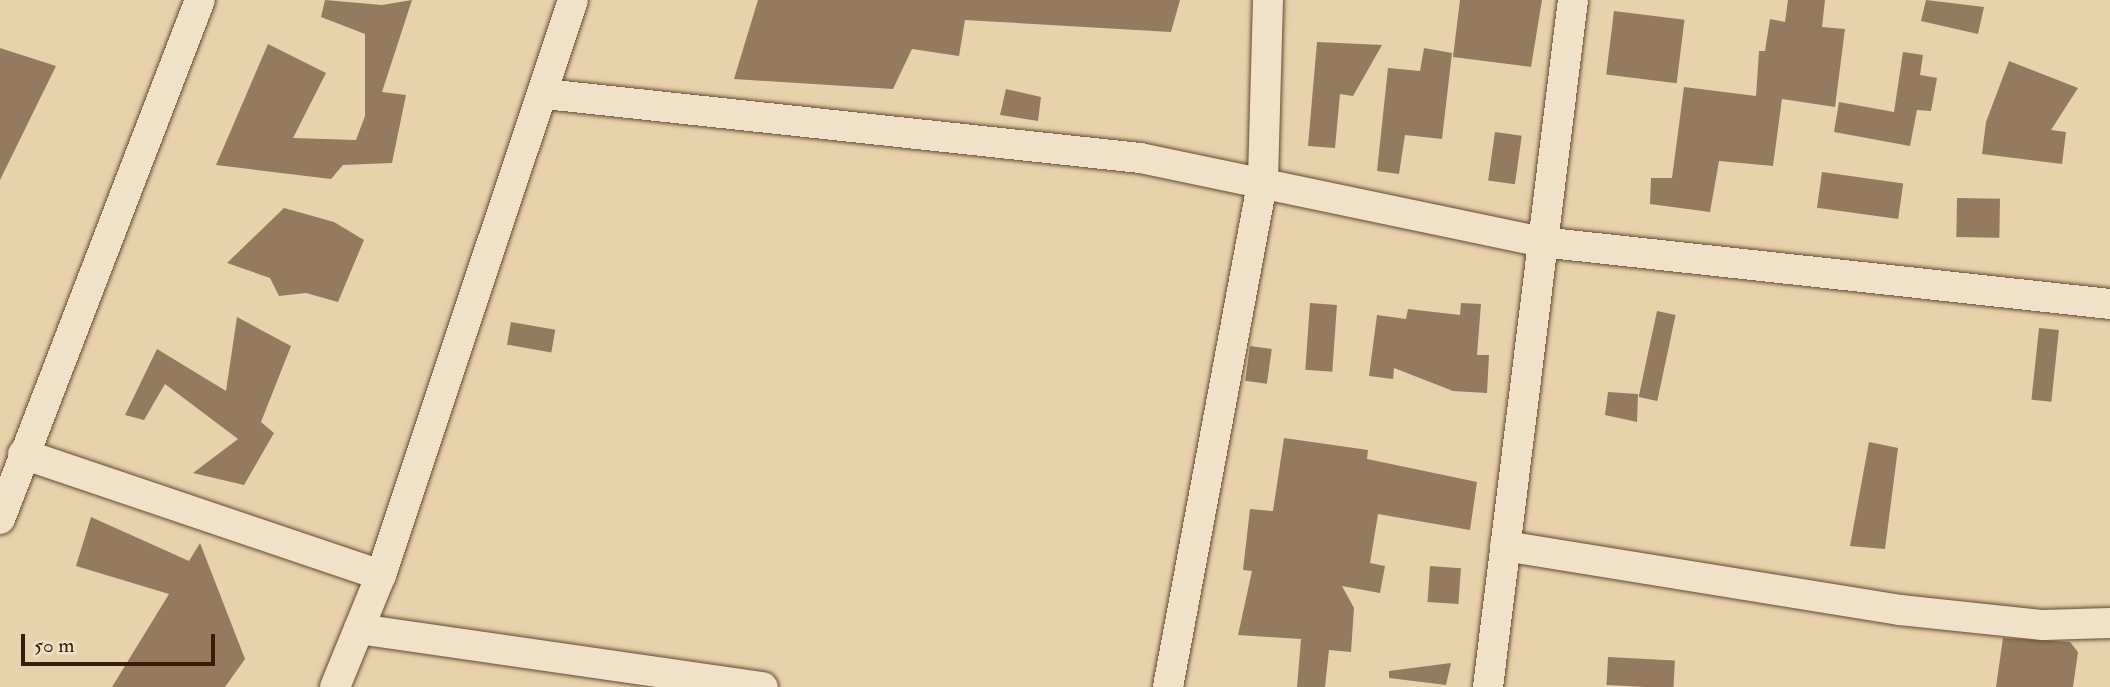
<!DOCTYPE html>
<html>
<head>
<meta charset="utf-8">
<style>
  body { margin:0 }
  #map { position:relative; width:2110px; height:687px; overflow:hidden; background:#e8d2ab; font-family:"IM FELL Double Pica",serif }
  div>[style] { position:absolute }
  .building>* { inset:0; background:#947a5e; transform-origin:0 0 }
  .roads { filter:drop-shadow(0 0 2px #664932) drop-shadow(0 0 2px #664932) }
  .street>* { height:30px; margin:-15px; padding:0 15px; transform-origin:15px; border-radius:15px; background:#f0e2c8 }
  span { translate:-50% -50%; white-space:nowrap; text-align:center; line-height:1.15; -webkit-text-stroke:5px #f0e2c8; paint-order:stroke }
  .scale { position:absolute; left:21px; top:634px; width:194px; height:32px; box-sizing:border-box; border:4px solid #3a1b0a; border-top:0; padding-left:9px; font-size:21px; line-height:24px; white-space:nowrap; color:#3a1b0a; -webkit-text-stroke:5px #f0e2c8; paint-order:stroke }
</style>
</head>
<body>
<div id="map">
  <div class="building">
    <i style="clip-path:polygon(325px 0,382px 5px,412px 0,382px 92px,406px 95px,392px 163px,343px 165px,331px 179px,216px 165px,268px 44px,326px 73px,293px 138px,356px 140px,365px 116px,365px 34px,321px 17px)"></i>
    <i style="clip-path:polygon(758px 0,1180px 0,1171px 32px,965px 20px,959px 56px,912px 49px,893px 89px,734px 79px)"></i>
    <i style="clip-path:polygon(1460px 0,1542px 0,1531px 67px,1453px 57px)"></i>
    <i style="clip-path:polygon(1788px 0,1825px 0,1822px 27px,1845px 29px,1835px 107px,1782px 99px,1773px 166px,1719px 161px,1710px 212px,1650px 204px,1651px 178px,1672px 178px,1684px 87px,1756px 96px,1759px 51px,1765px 51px,1770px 19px,1785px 22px)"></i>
    <i style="clip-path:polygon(1926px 0,1984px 7px,1978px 34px,1921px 21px)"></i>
    <i style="left:1614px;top:11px;width:71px;height:64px;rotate:7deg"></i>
    <i style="clip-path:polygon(1317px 42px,1382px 45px,1353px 96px,1340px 94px,1335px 148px,1308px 146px)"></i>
    <i style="clip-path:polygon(0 48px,56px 66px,0 180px)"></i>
    <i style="clip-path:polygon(1424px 48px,1452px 53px,1442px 139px,1405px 135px,1399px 174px,1377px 171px,1388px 68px,1420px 71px)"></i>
    <i style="clip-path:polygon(1903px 52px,1923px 55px,1920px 75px,1937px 78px,1931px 111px,1917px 110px,1910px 146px,1834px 132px,1839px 102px,1894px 112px)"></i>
    <i style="clip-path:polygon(2009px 61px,2078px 88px,2051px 130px,2066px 132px,2062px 164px,1982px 154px,1986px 122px)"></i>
    <i style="clip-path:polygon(1006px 89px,1041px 97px,1038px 121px,1000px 115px)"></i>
    <i style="left:1495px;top:132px;width:27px;height:49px;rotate:8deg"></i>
    <i style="left:1822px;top:172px;width:82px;height:36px;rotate:8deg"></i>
    <i style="left:1957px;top:198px;width:43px;height:39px;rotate:1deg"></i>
    <i style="clip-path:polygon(284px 208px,334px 222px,364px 240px,338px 302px,306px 293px,279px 296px,270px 278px,227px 263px)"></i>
    <i style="left:1310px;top:303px;width:27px;height:67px;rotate:4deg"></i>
    <i style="clip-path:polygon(1461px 303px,1481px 304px,1477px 355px,1489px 355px,1487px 393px,1453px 391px,1394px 368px,1393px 379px,1369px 376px,1377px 315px,1406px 319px,1408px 309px,1460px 315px)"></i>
    <i style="left:1657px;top:311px;width:19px;height:88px;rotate:12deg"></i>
    <i style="clip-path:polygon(237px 317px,291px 346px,261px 422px,274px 433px,244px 485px,193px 473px,238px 439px,165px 384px,144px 420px,125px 415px,157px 349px,226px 391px)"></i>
    <i style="left:511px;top:322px;width:45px;height:23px;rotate:10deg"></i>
    <i style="left:2039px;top:328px;width:20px;height:72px;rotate:6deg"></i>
    <i style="left:1250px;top:346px;width:22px;height:35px;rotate:8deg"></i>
    <i style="clip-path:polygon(1608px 392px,1638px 394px,1637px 422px,1605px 415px)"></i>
    <i style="clip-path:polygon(1284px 438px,1368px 450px,1367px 459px,1477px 482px,1470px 530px,1378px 514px,1370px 563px,1385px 566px,1380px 593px,1342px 586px,1354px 608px,1351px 652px,1329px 650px,1325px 687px,1297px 687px,1301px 639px,1238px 635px,1252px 571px,1243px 570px,1250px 509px,1273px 511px)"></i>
    <i style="clip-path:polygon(1869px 442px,1898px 448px,1885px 549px,1850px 546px)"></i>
    <i style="clip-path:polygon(91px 517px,189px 561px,200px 543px,245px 659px,225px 687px,112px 687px,169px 594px,76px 566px)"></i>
    <i style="left:1430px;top:566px;width:31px;height:36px;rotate:4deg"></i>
    <i style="clip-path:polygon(2003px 638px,2070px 642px,2078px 652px,2073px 687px,1996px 687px)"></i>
    <i style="left:1608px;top:657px;width:67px;height:28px;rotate:3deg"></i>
    <i style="clip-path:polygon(1451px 663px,1446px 685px,1389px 678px,1389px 671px)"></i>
  </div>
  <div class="roads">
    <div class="street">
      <i style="left:545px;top:94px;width:598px;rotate:6.14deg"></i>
      <i style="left:1140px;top:158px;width:410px;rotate:11.8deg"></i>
      <i style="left:1541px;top:242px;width:572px;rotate:6.22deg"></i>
      <i style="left:23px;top:454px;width:378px;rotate:18.7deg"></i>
      <i style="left:0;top:519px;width:556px;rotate:-68.93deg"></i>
      <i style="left:1505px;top:546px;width:400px;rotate:9.2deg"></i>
      <i style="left:1900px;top:610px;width:144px;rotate:6deg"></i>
      <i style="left:2043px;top:625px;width:67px;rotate:-1.7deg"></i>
      <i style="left:359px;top:629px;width:408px;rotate:8.2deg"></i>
      <i style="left:335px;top:687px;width:121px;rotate:-67.7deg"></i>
      <i style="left:381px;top:575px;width:606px;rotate:-71.54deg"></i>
      <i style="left:1168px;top:687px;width:517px;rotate:-79.41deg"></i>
      <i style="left:1263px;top:179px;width:179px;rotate:-88.4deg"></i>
      <i style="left:1488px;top:687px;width:692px;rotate:-82.95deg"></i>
    </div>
  </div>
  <div class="scale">50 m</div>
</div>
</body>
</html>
